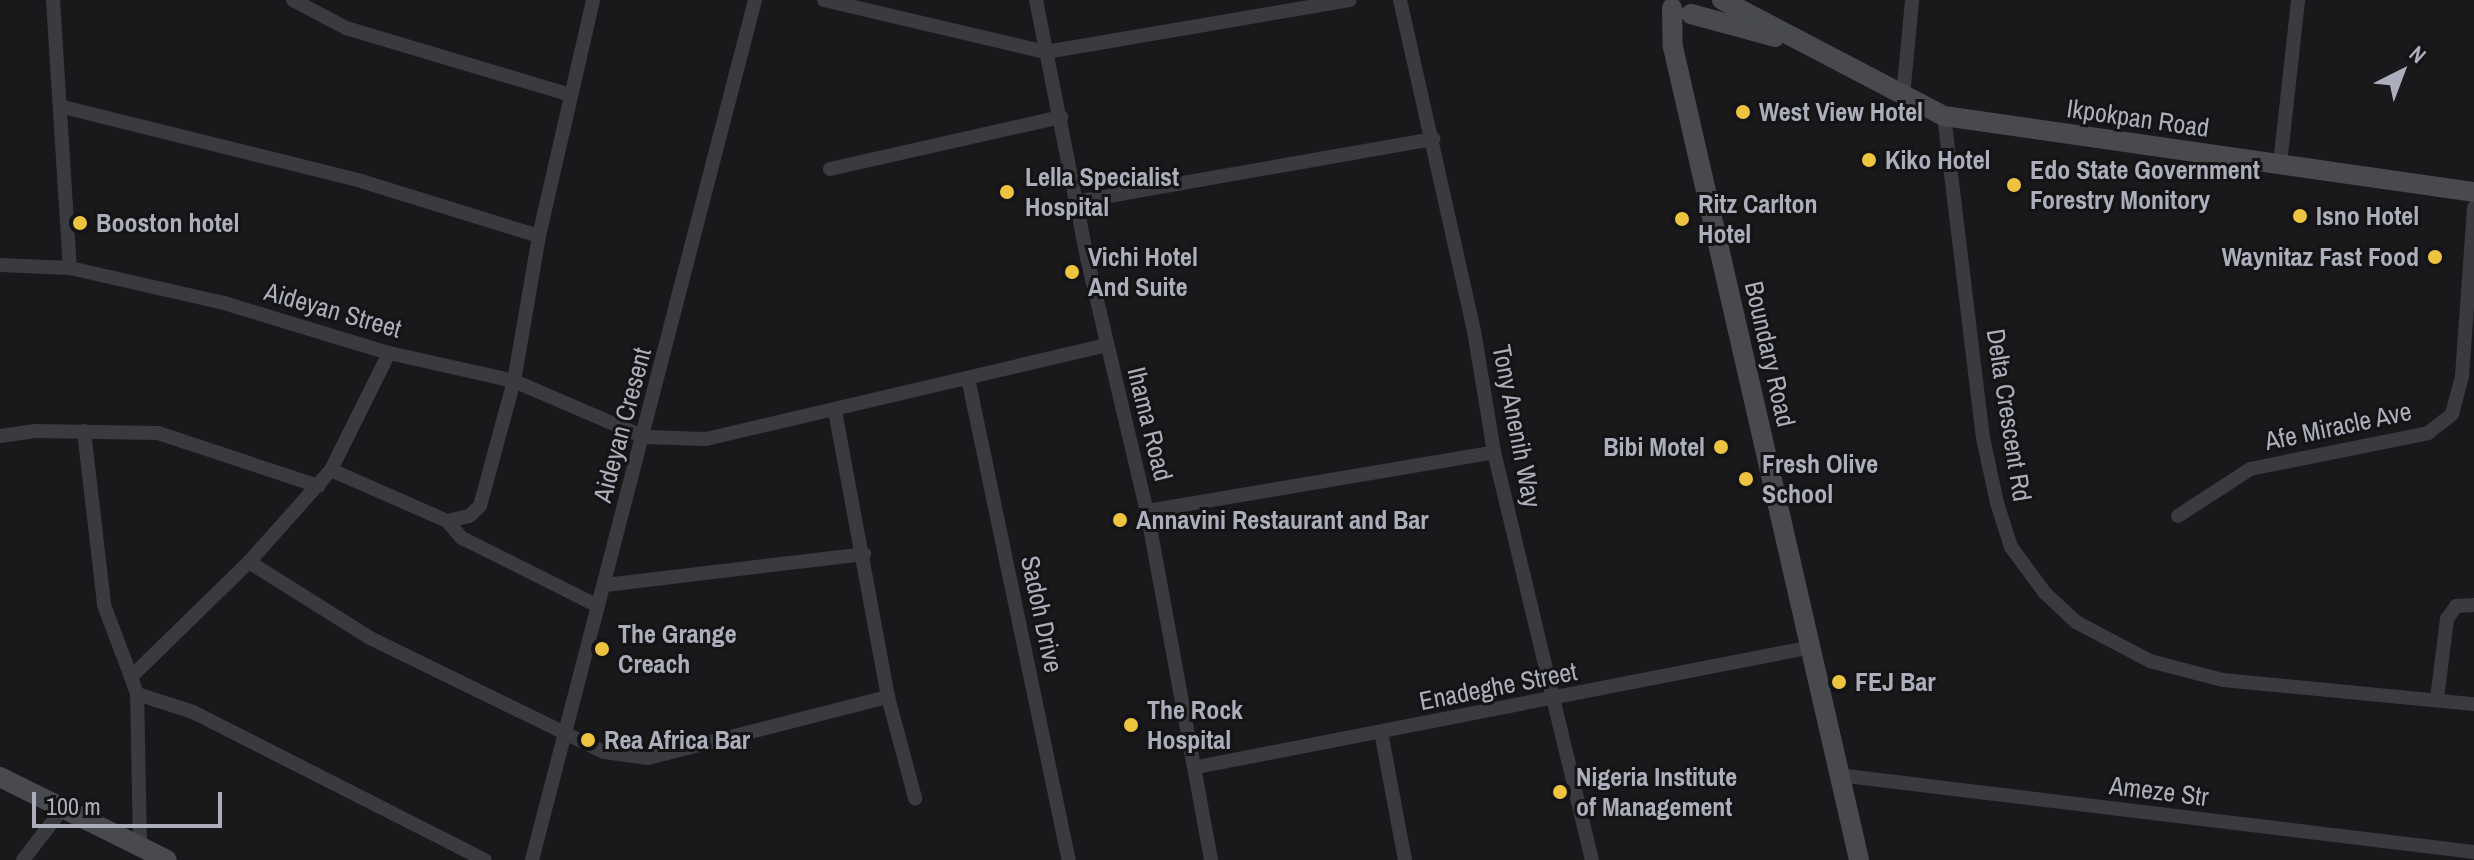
<!DOCTYPE html>
<html>
<head>
<meta charset="utf-8">
<style>
  body { margin:0 }
  #map { position:relative; width:2474px; height:860px; overflow:hidden; background:#19191b; font-family:"Archivo Narrow",sans-serif }
  div>[style] { position:absolute }
  .street>* { height:14px; margin:-7px; padding:0 7px; transform-origin:7px; border-radius:7px; background:#3a3b40 }
  .secondary>* { height:20px; margin:-10px; padding:0 10px; transform-origin:10px; border-radius:10px; background:#484a50 }
  .dots>* { width:22px; height:22px; translate:-50% -50%; box-sizing:border-box; border:4px solid #141416; border-radius:50% }
  span { translate:-50% -50%; white-space:nowrap; text-align:center; line-height:1.15; -webkit-text-stroke:6px #141416; paint-order:stroke }
  .poi-label { font-size:26px; color:#acafbb; font-weight:700 }
  .left { translate:0 -50%; text-align:left }
  .right { translate:-100% -50%; text-align:right }
  .street-label { font-size:26px; color:#acafbb }
  .north { position:absolute; left:2362px; top:32px; width:80px; height:80px; -webkit-text-stroke:6px #141416; paint-order:stroke; rotate:42deg; font-size:22px; font-weight:700; line-height:32px; text-align:center; color:#acafbb }
  .north::after { content:''; display:block; margin:auto; width:28px; height:36px; background:#acafbb; clip-path:polygon(50% 0,100% 100%,50% 72%,0 100%) }
  .scale { position:absolute; left:32px; top:792px; width:190px; height:36px; box-sizing:border-box; border:4px solid #acafbb; border-top:0; padding-left:10px; font-size:24px; line-height:28px; white-space:nowrap; color:#acafbb; -webkit-text-stroke:6px #141416; paint-order:stroke }
</style>
</head>
<body>
<div id="map">
  <div class="street">
    <i style="left:53px;top:0;width:269px;rotate:86.4deg"></i>
    <i style="left:293px;top:0;width:60px;rotate:27.8deg"></i>
    <i style="left:346px;top:28px;width:235px;rotate:16.6deg"></i>
    <i style="left:824px;top:0;width:228px;rotate:13.2deg"></i>
    <i style="left:1046px;top:52px;width:308px;rotate:-9.7deg"></i>
    <i style="left:1036px;top:0;width:263px;rotate:78.8deg"></i>
    <i style="left:1087px;top:258px;width:260px;rotate:76.7deg"></i>
    <i style="left:1147px;top:511px;width:355px;rotate:79.6deg"></i>
    <i style="left:1400px;top:0;width:339px;rotate:77.4deg"></i>
    <i style="left:1474px;top:331px;width:123px;rotate:80.6deg"></i>
    <i style="left:1494px;top:452px;width:420px;rotate:76.5deg"></i>
    <i style="left:1903px;top:96px;width:96px;rotate:-84.6deg"></i>
    <i style="left:63px;top:107px;width:307px;rotate:13.9deg"></i>
    <i style="left:361px;top:181px;width:186px;rotate:17.2deg"></i>
    <i style="left:1944px;top:116px;width:324px;rotate:83.1deg"></i>
    <i style="left:1983px;top:438px;width:66px;rotate:77.8deg"></i>
    <i style="left:1997px;top:503px;width:46px;rotate:72.3deg"></i>
    <i style="left:2011px;top:547px;width:57px;rotate:53.5deg"></i>
    <i style="left:2045px;top:593px;width:42px;rotate:43.1deg"></i>
    <i style="left:2076px;top:622px;width:84px;rotate:27.8deg"></i>
    <i style="left:2150px;top:661px;width:75px;rotate:14.6deg"></i>
    <i style="left:2223px;top:680px;width:252px;rotate:5.5deg"></i>
    <i style="left:2280px;top:164px;width:165px;rotate:-83.7deg"></i>
    <i style="left:830px;top:169px;width:237px;rotate:-12.7deg"></i>
    <i style="left:1075px;top:202px;width:364px;rotate:-10deg"></i>
    <i style="left:0;top:265px;width:70px;rotate:2.5deg"></i>
    <i style="left:70px;top:268px;width:158px;rotate:12.8deg"></i>
    <i style="left:224px;top:303px;width:172px;rotate:16.9deg"></i>
    <i style="left:389px;top:353px;width:128px;rotate:12.6deg"></i>
    <i style="left:514px;top:381px;width:142px;rotate:23.3deg"></i>
    <i style="left:644px;top:437px;width:62px;rotate:1.8deg"></i>
    <i style="left:706px;top:439px;width:411px;rotate:-13.2deg"></i>
    <i style="left:389px;top:353px;width:131px;rotate:116.4deg"></i>
    <i style="left:331px;top:470px;width:127px;rotate:23.7deg"></i>
    <i style="left:447px;top:521px;width:23px;rotate:-13deg"></i>
    <i style="left:469px;top:516px;width:15px;rotate:-42deg"></i>
    <i style="left:480px;top:506px;width:130px;rotate:-74.8deg"></i>
    <i style="left:514px;top:381px;width:147px;rotate:-80.2deg"></i>
    <i style="left:539px;top:236px;width:242px;rotate:-77.1deg"></i>
    <i style="left:968px;top:378px;width:492px;rotate:78.2deg"></i>
    <i style="left:835px;top:411px;width:291px;rotate:79.5deg"></i>
    <i style="left:888px;top:697px;width:105px;rotate:75deg"></i>
    <i style="left:84px;top:431px;width:175px;rotate:83.4deg"></i>
    <i style="left:104px;top:605px;width:77px;rotate:69.4deg"></i>
    <i style="left:0;top:436px;width:34px;rotate:-8deg"></i>
    <i style="left:34px;top:431px;width:124px;rotate:0.9deg"></i>
    <i style="left:158px;top:433px;width:169px;rotate:18.3deg"></i>
    <i style="left:1147px;top:511px;width:352px;rotate:-9.6deg"></i>
    <i style="left:2178px;top:516px;width:86px;rotate:-33.1deg"></i>
    <i style="left:2250px;top:469px;width:182px;rotate:-11.4deg"></i>
    <i style="left:2428px;top:433px;width:31px;rotate:-38deg"></i>
    <i style="left:2452px;top:414px;width:39px;rotate:-75deg"></i>
    <i style="left:2462px;top:376px;width:169px;rotate:-85.9deg"></i>
    <i style="left:447px;top:521px;width:23px;rotate:49deg"></i>
    <i style="left:462px;top:538px;width:152px;rotate:26.6deg"></i>
    <i style="left:249px;top:562px;width:143px;rotate:32.1deg"></i>
    <i style="left:370px;top:638px;width:260px;rotate:26deg"></i>
    <i style="left:604px;top:752px;width:44px;rotate:7.8deg"></i>
    <i style="left:648px;top:758px;width:248px;rotate:-14.3deg"></i>
    <i style="left:605px;top:585px;width:261px;rotate:-6.8deg"></i>
    <i style="left:137px;top:694px;width:59px;rotate:17.8deg"></i>
    <i style="left:193px;top:712px;width:327px;rotate:26.9deg"></i>
    <i style="left:2437px;top:699px;width:81px;rotate:-82.9deg"></i>
    <i style="left:2447px;top:619px;width:16px;rotate:-55deg"></i>
    <i style="left:2456px;top:606px;width:18px;rotate:-3deg"></i>
    <i style="left:1381px;top:732px;width:130px;rotate:79.4deg"></i>
    <i style="left:1197px;top:767px;width:621px;rotate:-11.04deg"></i>
    <i style="left:1838px;top:775px;width:641px;rotate:6.9deg"></i>
    <i style="left:140px;top:846px;width:152px;rotate:-91.1deg"></i>
    <i style="left:137px;top:694px;width:18px;rotate:-109deg"></i>
    <i style="left:131px;top:677px;width:165px;rotate:-44.3deg"></i>
    <i style="left:249px;top:562px;width:123px;rotate:-48.3deg"></i>
    <i style="left:23px;top:860px;width:66px;rotate:-52.4deg"></i>
    <i style="left:532px;top:860px;width:888px;rotate:-75.46deg"></i>
  </div>
  <div class="secondary">
    <i style="left:1722px;top:0;width:250px;rotate:27.6deg"></i>
    <i style="left:1944px;top:116px;width:535px;rotate:8.16deg"></i>
    <i style="left:1672px;top:8px;width:39px;rotate:89deg"></i>
    <i style="left:1673px;top:47px;width:834px;rotate:77.11deg"></i>
    <i style="left:1691px;top:14px;width:87px;rotate:15.3deg"></i>
    <i style="left:0;top:777px;width:186px;rotate:26.4deg"></i>
  </div>
  <div class="dots">
    <i style="left:1743px;top:112px;background:#eec33f"></i>
    <i style="left:1869px;top:160px;background:#eec33f"></i>
    <i style="left:2014px;top:185px;background:#eec33f"></i>
    <i style="left:1007px;top:192px;background:#eec33f"></i>
    <i style="left:2300px;top:216px;background:#eec33f"></i>
    <i style="left:1682px;top:219px;background:#eec33f"></i>
    <i style="left:80px;top:223px;background:#eec33f"></i>
    <i style="left:2435px;top:257px;background:#eec33f"></i>
    <i style="left:1072px;top:272px;background:#eec33f"></i>
    <i style="left:1721px;top:447px;background:#eec33f"></i>
    <i style="left:1746px;top:479px;background:#eec33f"></i>
    <i style="left:1120px;top:520px;background:#eec33f"></i>
    <i style="left:602px;top:649px;background:#eec33f"></i>
    <i style="left:1839px;top:682px;background:#eec33f"></i>
    <i style="left:1131px;top:725px;background:#eec33f"></i>
    <i style="left:588px;top:740px;background:#eec33f"></i>
    <i style="left:1560px;top:792px;background:#eec33f"></i>
  </div>
  <div class="poi-label">
    <span class="left" style="left:1759px;top:112px">West View Hotel</span>
    <span class="left" style="left:1885px;top:160px">Kiko Hotel</span>
    <span class="left" style="left:2030px;top:185px">Edo State Government<br>Forestry Monitory</span>
    <span class="left" style="left:1025px;top:192px">Lella Specialist<br>Hospital</span>
    <span class="left" style="left:1698px;top:219px">Ritz Carlton<br>Hotel</span>
    <span class="left" style="left:2316px;top:216px">Isno Hotel</span>
    <span class="left" style="left:96px;top:223px">Booston hotel</span>
    <span class="left" style="left:1088px;top:272px">Vichi Hotel<br>And Suite</span>
    <span class="right" style="left:2419px;top:257px">Waynitaz Fast Food</span>
    <span class="right" style="left:1705px;top:447px">Bibi Motel</span>
    <span class="left" style="left:1762px;top:479px">Fresh Olive<br>School</span>
    <span class="left" style="left:1136px;top:520px">Annavini Restaurant and Bar</span>
    <span class="left" style="left:618px;top:649px">The Grange<br>Creach</span>
    <span class="left" style="left:1855px;top:682px">FEJ Bar</span>
    <span class="left" style="left:1147px;top:725px">The Rock<br>Hospital</span>
    <span class="left" style="left:604px;top:740px">Rea Africa Bar</span>
    <span class="left" style="left:1576px;top:792px">Nigeria Institute<br>of Management</span>
  </div>
  <div class="street-label">
    <span style="left:2138px;top:118px;rotate:8deg">Ikpokpan Road</span>
    <span style="left:333px;top:310px;rotate:16deg">Aideyan Street</span>
    <span style="left:1770px;top:354px;rotate:77deg">Boundary Road</span>
    <span style="left:2009px;top:415px;rotate:81deg">Delta Crescent Rd</span>
    <span style="left:1150px;top:424px;rotate:76deg">Ihama Road</span>
    <span style="left:622px;top:425px;rotate:-75deg">Aideyan Cresent</span>
    <span style="left:1517px;top:426px;rotate:79deg">Tony Anenih Way</span>
    <span style="left:2338px;top:426px;rotate:-12deg">Afe Miracle Ave</span>
    <span style="left:1042px;top:614px;rotate:78deg">Sadoh Drive</span>
    <span style="left:1498px;top:686px;rotate:-11deg">Enadeghe Street</span>
    <span style="left:2159px;top:791px;rotate:7deg">Ameze Str</span>
  </div>
  <div class="north">N</div>
  <div class="scale">100 m</div>
</div>
</body>
</html>
